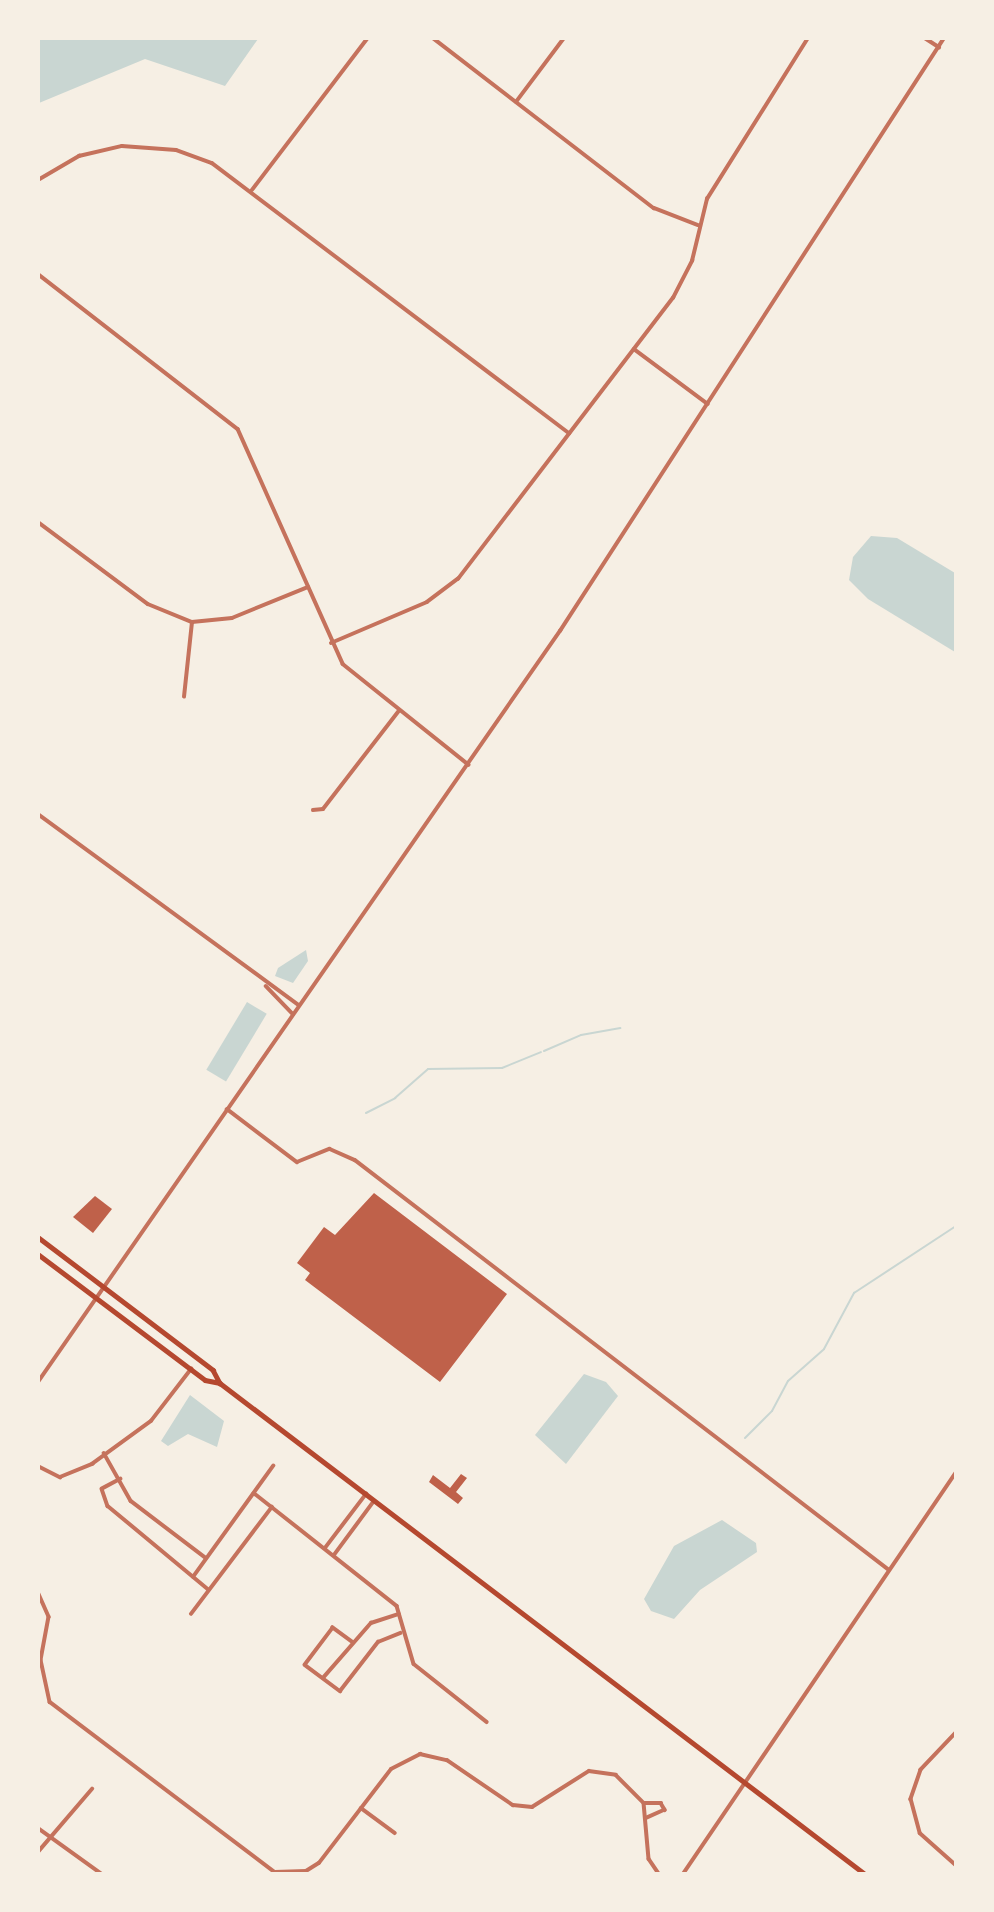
<!DOCTYPE html>
<html>
<head>
<meta charset="utf-8">
<style>
  body { margin:0 }
  #map { position:relative; width:994px; height:1912px; overflow:hidden; background:#f6efe4; font-family:Montserrat,sans-serif }
  div>[style] { position:absolute }
  .water>* { inset:0; background:#c9d6d2; transform-origin:0 0 }
  .stream>* { height:2px; margin:-1px; padding:0 1px; transform-origin:1px; border-radius:1px; background:#c9d6d2 }
  .building>* { inset:0; background:#bf614a }
  .minor>* { height:3.5px; margin:-1.75px; padding:0 1.75px; transform-origin:1.75px; border-radius:1.75px; background:#c5725c }
  .tertiary>* { height:3.5px; margin:-1.75px; padding:0 1.75px; transform-origin:1.75px; border-radius:1.75px; background:#c5725c }
  .secondary>* { height:4.5px; margin:-2.25px; padding:0 2.25px; transform-origin:2.25px; border-radius:2.25px; background:#b5482f }
  span { translate:-50% -50%; white-space:nowrap; text-align:center; line-height:1.15; -webkit-text-stroke:6px #f6efe4; paint-order:stroke }
  .frame { position:absolute; inset:0; border:40px solid #f6efe4; pointer-events:none }
</style>
</head>
<body>
<div id="map">
  <div class="water">
    <i style="clip-path:polygon(39px 38px,258px 38px,258px 39px,225px 86px,145px 59px,39px 103px)"></i>
    <i style="clip-path:polygon(871px 536px,897px 538px,955px 573px,955px 652px,868px 599px,849px 580px,853px 557px)"></i>
    <i style="clip-path:polygon(306px 950px,308px 961px,293px 983px,275px 976px,278px 968px)"></i>
    <i style="left:247px;top:1002px;width:23px;height:79px;rotate:31deg"></i>
    <i style="clip-path:polygon(584px 1374px,606px 1382px,618px 1396px,566px 1464px,535px 1435px)"></i>
    <i style="clip-path:polygon(190px 1395px,224px 1421px,217px 1447px,188px 1434px,168px 1446px,161px 1441px)"></i>
    <i style="clip-path:polygon(722px 1520px,756px 1543px,757px 1552px,700px 1590px,674px 1619px,651px 1611px,644px 1599px,674px 1546px)"></i>
  </div>
  <div class="stream">
    <i style="left:544px;top:1051px;width:40px;rotate:-23.4deg"></i>
    <i style="left:581px;top:1035px;width:40px;rotate:-10deg"></i>
    <i style="left:366px;top:1113px;width:33px;rotate:-27deg"></i>
    <i style="left:395px;top:1098px;width:44px;rotate:-41.3deg"></i>
    <i style="left:428px;top:1069px;width:74px;rotate:-0.8deg"></i>
    <i style="left:502px;top:1068px;width:42px;rotate:-22.3deg"></i>
    <i style="left:745px;top:1438px;width:38px;rotate:-45deg"></i>
    <i style="left:772px;top:1411px;width:34px;rotate:-62deg"></i>
    <i style="left:788px;top:1381px;width:48px;rotate:-41.6deg"></i>
    <i style="left:824px;top:1349px;width:64px;rotate:-61.8deg"></i>
    <i style="left:854px;top:1293px;width:122px;rotate:-33.3deg"></i>
  </div>
  <div class="building">
    <i style="clip-path:polygon(374px 1193px,507px 1294px,440px 1382px,305px 1280px,310px 1273px,297px 1263px,324px 1227px,335px 1235px)"></i>
    <i style="clip-path:polygon(95px 1196px,112px 1209px,93px 1233px,73px 1217px)"></i>
    <i style="clip-path:polygon(461px 1474px,467px 1478px,456px 1492px,463px 1498px,458px 1504px,429px 1482px,433px 1475px,450px 1488px)"></i>
  </div>
  <div class="minor">
    <i style="left:433px;top:38px;width:279px;rotate:37.6deg"></i>
    <i style="left:654px;top:208px;width:47px;rotate:21.1deg"></i>
    <i style="left:925px;top:38px;width:17px;rotate:33deg"></i>
    <i style="left:516px;top:102px;width:80px;rotate:-53.1deg"></i>
    <i style="left:38px;top:180px;width:48px;rotate:-30.3deg"></i>
    <i style="left:79px;top:156px;width:44px;rotate:-13.1deg"></i>
    <i style="left:122px;top:146px;width:54px;rotate:4.2deg"></i>
    <i style="left:176px;top:150px;width:38px;rotate:20deg"></i>
    <i style="left:212px;top:163px;width:448px;rotate:37.1deg"></i>
    <i style="left:252px;top:190px;width:191px;rotate:-52.7deg"></i>
    <i style="left:38px;top:274px;width:253px;rotate:37.8deg"></i>
    <i style="left:238px;top:429px;width:257px;rotate:65.9deg"></i>
    <i style="left:343px;top:664px;width:161px;rotate:38.7deg"></i>
    <i style="left:634px;top:349px;width:92px;rotate:36.6deg"></i>
    <i style="left:38px;top:522px;width:137px;rotate:36.7deg"></i>
    <i style="left:148px;top:604px;width:48px;rotate:22.2deg"></i>
    <i style="left:192px;top:622px;width:40px;rotate:-5.7deg"></i>
    <i style="left:232px;top:618px;width:82px;rotate:-22.2deg"></i>
    <i style="left:331px;top:643px;width:104px;rotate:-23.1deg"></i>
    <i style="left:427px;top:602px;width:39px;rotate:-37deg"></i>
    <i style="left:458px;top:579px;width:354px;rotate:-52.6deg"></i>
    <i style="left:673px;top:298px;width:42px;rotate:-62.8deg"></i>
    <i style="left:692px;top:261px;width:64px;rotate:-76.4deg"></i>
    <i style="left:707px;top:199px;width:190px;rotate:-57.9deg"></i>
    <i style="left:184px;top:697px;width:75px;rotate:-83.9deg"></i>
    <i style="left:313px;top:810px;width:10px;rotate:-6deg"></i>
    <i style="left:323px;top:809px;width:123px;rotate:-52.3deg"></i>
    <i style="left:38px;top:814px;width:323px;rotate:36.2deg"></i>
    <i style="left:266px;top:986px;width:39px;rotate:46deg"></i>
    <i style="left:227px;top:1109px;width:88px;rotate:37.1deg"></i>
    <i style="left:297px;top:1162px;width:35px;rotate:-22deg"></i>
    <i style="left:330px;top:1149px;width:27px;rotate:24deg"></i>
    <i style="left:355px;top:1160px;width:672px;rotate:37.5deg"></i>
    <i style="left:104px;top:1453px;width:55px;rotate:60.6deg"></i>
    <i style="left:131px;top:1501px;width:94px;rotate:37.2deg"></i>
    <i style="left:38px;top:1466px;width:25px;rotate:27deg"></i>
    <i style="left:60px;top:1477px;width:35px;rotate:-22deg"></i>
    <i style="left:92px;top:1464px;width:73px;rotate:-36.1deg"></i>
    <i style="left:151px;top:1421px;width:66px;rotate:-52.4deg"></i>
    <i style="left:121px;top:1479px;width:21px;rotate:152deg"></i>
    <i style="left:102px;top:1489px;width:18px;rotate:71deg"></i>
    <i style="left:108px;top:1506px;width:131px;rotate:39.7deg"></i>
    <i style="left:254px;top:1493px;width:182px;rotate:38.3deg"></i>
    <i style="left:397px;top:1606px;width:60px;rotate:73.7deg"></i>
    <i style="left:414px;top:1664px;width:93px;rotate:38.5deg"></i>
    <i style="left:325px;top:1548px;width:68px;rotate:-52.8deg"></i>
    <i style="left:334px;top:1555px;width:67px;rotate:-53.5deg"></i>
    <i style="left:193px;top:1577px;width:137px;rotate:-54.2deg"></i>
    <i style="left:38px;top:1592px;width:27px;rotate:66deg"></i>
    <i style="left:49px;top:1617px;width:44px;rotate:100.5deg"></i>
    <i style="left:41px;top:1660px;width:43px;rotate:77.9deg"></i>
    <i style="left:50px;top:1702px;width:282px;rotate:37.1deg"></i>
    <i style="left:275px;top:1872px;width:31px;rotate:-2deg"></i>
    <i style="left:306px;top:1871px;width:15px;rotate:-32deg"></i>
    <i style="left:319px;top:1863px;width:118px;rotate:-52.5deg"></i>
    <i style="left:391px;top:1769px;width:33px;rotate:-27deg"></i>
    <i style="left:420px;top:1754px;width:28px;rotate:13deg"></i>
    <i style="left:447px;top:1760px;width:80px;rotate:34.3deg"></i>
    <i style="left:513px;top:1805px;width:19px;rotate:6deg"></i>
    <i style="left:532px;top:1807px;width:67px;rotate:-32.3deg"></i>
    <i style="left:589px;top:1771px;width:27px;rotate:8deg"></i>
    <i style="left:616px;top:1775px;width:40px;rotate:45deg"></i>
    <i style="left:644px;top:1803px;width:56px;rotate:84.9deg"></i>
    <i style="left:649px;top:1859px;width:18px;rotate:56deg"></i>
    <i style="left:191px;top:1614px;width:134px;rotate:-52.9deg"></i>
    <i style="left:352px;top:1642px;width:24px;rotate:-144deg"></i>
    <i style="left:333px;top:1628px;width:46px;rotate:127.1deg"></i>
    <i style="left:305px;top:1665px;width:44px;rotate:36.6deg"></i>
    <i style="left:340px;top:1691px;width:62px;rotate:-52.2deg"></i>
    <i style="left:378px;top:1642px;width:24px;rotate:-22deg"></i>
    <i style="left:323px;top:1678px;width:73px;rotate:-48.9deg"></i>
    <i style="left:371px;top:1623px;width:29px;rotate:-18deg"></i>
    <i style="left:956px;top:1733px;width:51px;rotate:133.4deg"></i>
    <i style="left:921px;top:1770px;width:31px;rotate:109deg"></i>
    <i style="left:911px;top:1799px;width:35px;rotate:75deg"></i>
    <i style="left:920px;top:1833px;width:48px;rotate:41.6deg"></i>
    <i style="left:644px;top:1803px;width:17px"></i>
    <i style="left:661px;top:1803px;width:8px;rotate:60deg"></i>
    <i style="left:665px;top:1810px;width:20px;rotate:156deg"></i>
    <i style="left:361px;top:1808px;width:42px;rotate:36.3deg"></i>
    <i style="left:38px;top:1828px;width:79px;rotate:35.7deg"></i>
    <i style="left:38px;top:1852px;width:83px;rotate:-49.4deg"></i>
    <i style="left:683px;top:1874px;width:485px;rotate:-55.8deg"></i>
  </div>
  <div class="tertiary">
    <i style="left:38px;top:1382px;width:915px;rotate:-55.2deg"></i>
    <i style="left:560px;top:631px;width:706px;rotate:-57.07deg"></i>
  </div>
  <div class="secondary">
    <i style="left:38px;top:1237px;width:220px;rotate:37.2deg"></i>
    <i style="left:213px;top:1370px;width:15px;rotate:62deg"></i>
    <i style="left:38px;top:1254px;width:209px;rotate:37deg"></i>
    <i style="left:205px;top:1380px;width:15px;rotate:11deg"></i>
    <i style="left:220px;top:1383px;width:811px;rotate:37.28deg"></i>
  </div>
  <div class="frame"></div>
</div>
</body>
</html>
